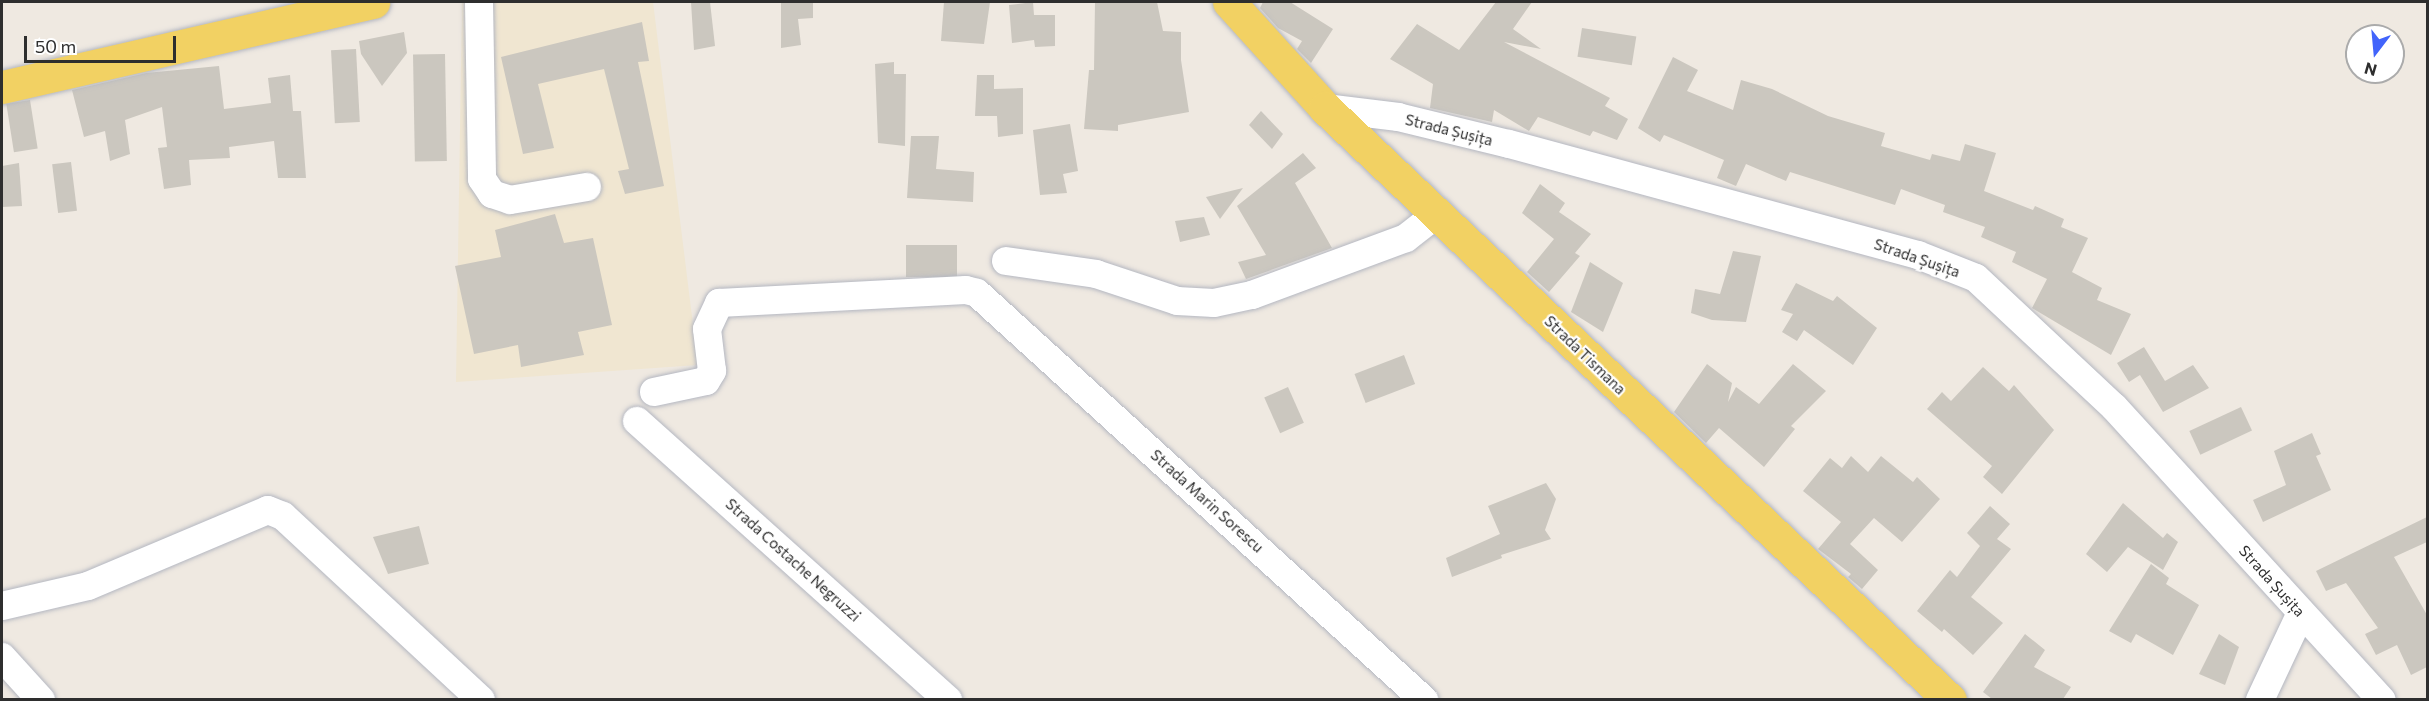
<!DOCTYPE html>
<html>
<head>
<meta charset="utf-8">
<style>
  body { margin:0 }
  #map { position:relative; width:2429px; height:701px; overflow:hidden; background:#efe9e1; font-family:Commissioner,sans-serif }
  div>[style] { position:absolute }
  .education>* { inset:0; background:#f0e6d1 }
  .building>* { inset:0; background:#cbc7bf; transform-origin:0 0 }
  .roads { filter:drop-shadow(0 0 2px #b4b7c1) drop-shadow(0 0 2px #b4b7c1) }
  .minor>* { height:28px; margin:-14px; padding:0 14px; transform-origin:14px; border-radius:14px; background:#fff }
  .major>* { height:33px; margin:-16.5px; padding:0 16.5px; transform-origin:16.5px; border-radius:16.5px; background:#f2d163 }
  span { translate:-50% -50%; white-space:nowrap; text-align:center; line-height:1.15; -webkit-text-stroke:4.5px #fff; paint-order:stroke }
  .street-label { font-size:15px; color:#2e2e2e }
  .frame { position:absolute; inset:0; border:3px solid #2e2e2e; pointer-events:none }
  .north { position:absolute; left:2345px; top:24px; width:60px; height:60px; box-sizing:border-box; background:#fff; border:2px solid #ababab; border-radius:50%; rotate:196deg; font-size:16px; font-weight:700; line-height:24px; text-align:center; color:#2e2e2e }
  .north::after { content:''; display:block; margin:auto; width:21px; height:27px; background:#4264fb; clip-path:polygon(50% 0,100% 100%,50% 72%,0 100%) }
  .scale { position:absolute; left:24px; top:36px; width:152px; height:27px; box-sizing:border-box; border:3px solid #2e2e2e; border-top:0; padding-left:8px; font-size:18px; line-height:21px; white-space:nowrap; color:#2e2e2e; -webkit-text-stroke:4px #fff; paint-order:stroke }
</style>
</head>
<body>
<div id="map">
  <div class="education">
    <i style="clip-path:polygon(653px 2px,698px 365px,456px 382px,462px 3px)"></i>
  </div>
  <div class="building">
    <i style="clip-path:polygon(691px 2px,710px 2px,715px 46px,694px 50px)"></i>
    <i style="clip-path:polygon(781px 2px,813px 2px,813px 18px,798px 19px,801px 45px,781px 48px)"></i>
    <i style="clip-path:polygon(944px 2px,990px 2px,984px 44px,941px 41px)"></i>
    <i style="clip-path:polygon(1033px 2px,1034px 15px,1055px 15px,1055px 46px,1035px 47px,1034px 40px,1012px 43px,1009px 5px)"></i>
    <i style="clip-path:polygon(1095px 2px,1157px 2px,1163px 31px,1181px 32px,1181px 60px,1189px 112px,1118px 125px,1118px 131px,1084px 129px,1089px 70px,1094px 70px)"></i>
    <i style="clip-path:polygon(1263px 2px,1290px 2px,1333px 29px,1311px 63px,1297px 49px,1302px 41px,1278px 28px,1260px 8px)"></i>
    <i style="clip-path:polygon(1496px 2px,1532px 2px,1513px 29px,1541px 49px,1504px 42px,1610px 98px,1605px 106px,1628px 119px,1617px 140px,1593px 131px,1590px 136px,1538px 117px,1529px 131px,1494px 110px,1492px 122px,1430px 108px,1433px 84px,1390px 59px,1417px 24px,1459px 50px)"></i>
    <i style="clip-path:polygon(642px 22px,649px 61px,638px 62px,664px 186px,625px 194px,618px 171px,629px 169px,604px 69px,538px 84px,554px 148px,523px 154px,501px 57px)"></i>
    <i style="left:1582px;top:28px;width:55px;height:29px;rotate:9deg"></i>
    <i style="clip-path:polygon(404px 32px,407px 53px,382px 86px,361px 54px,359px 41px)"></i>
    <i style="left:356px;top:49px;width:73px;height:25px;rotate:87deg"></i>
    <i style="left:445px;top:54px;width:107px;height:32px;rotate:89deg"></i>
    <i style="clip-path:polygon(1673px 57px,1698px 70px,1687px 91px,1733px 110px,1741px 80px,1772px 89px,1828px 116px,1885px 133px,1881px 146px,1930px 160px,1932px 154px,1960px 161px,1965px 144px,1996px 153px,1984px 191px,2033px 210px,2035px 206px,2064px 219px,2061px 227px,2088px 238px,2072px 272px,2102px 288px,2097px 300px,2131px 314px,2111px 355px,2032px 308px,2047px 279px,2012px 262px,2016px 252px,1981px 237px,1985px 227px,1943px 212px,1945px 205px,1901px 189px,1895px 205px,1790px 172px,1786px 181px,1746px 164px,1736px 186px,1717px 178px,1724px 160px,1664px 135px,1660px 142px,1638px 128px)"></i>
    <i style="clip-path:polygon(894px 62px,894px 74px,906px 74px,905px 146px,878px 143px,875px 64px)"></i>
    <i style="clip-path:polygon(219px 66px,224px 109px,271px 103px,268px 78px,290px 75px,293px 111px,301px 111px,306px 178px,278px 178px,274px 141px,229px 147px,230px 158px,189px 160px,191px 185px,164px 189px,158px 148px,167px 147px,162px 107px,125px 120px,130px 154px,110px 161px,105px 131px,84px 137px,72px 90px,146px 73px)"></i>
    <i style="clip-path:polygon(977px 75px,994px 75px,994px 89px,1023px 88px,1023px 134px,998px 137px,997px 116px,975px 116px)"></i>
    <i style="left:30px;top:100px;width:49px;height:24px;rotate:81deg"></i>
    <i style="clip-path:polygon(1261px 111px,1283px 134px,1272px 149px,1249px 125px)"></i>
    <i style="clip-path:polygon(1070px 124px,1078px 171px,1063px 174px,1067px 193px,1040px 195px,1033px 130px)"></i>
    <i style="clip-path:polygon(911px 136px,939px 136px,936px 169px,974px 172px,973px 202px,907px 198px)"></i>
    <i style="clip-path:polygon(1303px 153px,1316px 168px,1295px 183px,1332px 248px,1246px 279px,1238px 262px,1266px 255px,1237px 206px)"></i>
    <i style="left:71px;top:162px;width:49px;height:19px;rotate:83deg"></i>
    <i style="clip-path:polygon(19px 163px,22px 206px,2px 207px,2px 166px)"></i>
    <i style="clip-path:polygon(1540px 184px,1565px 203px,1559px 212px,1591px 234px,1575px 253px,1580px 256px,1549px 292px,1527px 272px,1554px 239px,1522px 213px)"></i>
    <i style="clip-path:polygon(1243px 188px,1220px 219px,1206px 197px)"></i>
    <i style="clip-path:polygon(555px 214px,564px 243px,593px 238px,612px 325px,578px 332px,584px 355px,521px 367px,518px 345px,474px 354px,455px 266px,501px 257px,495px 230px)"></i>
    <i style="clip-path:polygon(1204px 217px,1210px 235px,1180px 242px,1175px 221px)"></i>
    <i style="left:906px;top:245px;width:51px;height:32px"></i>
    <i style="clip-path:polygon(1733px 251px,1761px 256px,1746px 322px,1712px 320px,1691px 313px,1695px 289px,1720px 294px)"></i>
    <i style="clip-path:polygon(1590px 262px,1623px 283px,1603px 332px,1571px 312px)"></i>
    <i style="clip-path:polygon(1796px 283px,1833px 301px,1837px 296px,1877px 328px,1853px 365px,1804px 330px,1797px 341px,1782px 332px,1793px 314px,1781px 310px)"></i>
    <i style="clip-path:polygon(2144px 347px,2165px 381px,2193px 365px,2209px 388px,2163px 412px,2140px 375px,2129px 382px,2117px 363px)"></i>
    <i style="left:1404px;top:355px;width:31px;height:53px;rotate:69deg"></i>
    <i style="clip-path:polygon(1707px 364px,1732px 383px,1728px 402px,1736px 387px,1759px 404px,1793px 364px,1826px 391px,1791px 426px,1795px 429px,1764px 467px,1719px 428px,1706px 443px,1674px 412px)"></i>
    <i style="clip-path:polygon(1983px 367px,2009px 391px,2014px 385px,2054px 430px,2002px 494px,1983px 477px,1992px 466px,1927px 409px,1942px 392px,1951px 401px)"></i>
    <i style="left:1288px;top:387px;width:39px;height:26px;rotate:66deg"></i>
    <i style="left:2241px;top:407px;width:26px;height:57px;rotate:65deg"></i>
    <i style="clip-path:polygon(2312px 433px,2321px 454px,2316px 456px,2331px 490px,2263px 522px,2253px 500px,2286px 485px,2274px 451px)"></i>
    <i style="clip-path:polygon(1851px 456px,1868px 472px,1881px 456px,1913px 482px,1917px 477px,1940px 499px,1902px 542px,1874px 518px,1850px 544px,1878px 570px,1862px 589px,1848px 577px,1851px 574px,1818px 549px,1841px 522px,1803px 491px,1830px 458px,1842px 468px)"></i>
    <i style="clip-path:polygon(1546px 483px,1556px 499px,1545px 530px,1551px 539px,1501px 555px,1502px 558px,1452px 577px,1446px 558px,1500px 534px,1488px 506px)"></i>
    <i style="clip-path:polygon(2123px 503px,2163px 538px,2167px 533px,2178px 542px,2163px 570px,2128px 547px,2107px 572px,2086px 554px)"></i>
    <i style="clip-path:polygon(1990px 506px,2010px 524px,1997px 539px,2011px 549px,1971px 597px,2003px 623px,1973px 655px,1944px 629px,1942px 632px,1917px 611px,1950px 570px,1957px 577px,1980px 546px,1967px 533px)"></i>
    <i style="clip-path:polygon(2427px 517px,2427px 542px,2394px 557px,2427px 615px,2427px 667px,2411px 675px,2397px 645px,2376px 655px,2365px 634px,2378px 628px,2346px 583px,2326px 591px,2316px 571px)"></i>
    <i style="clip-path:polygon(419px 526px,429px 564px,388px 574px,373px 537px)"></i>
    <i style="clip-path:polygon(2151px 564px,2169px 578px,2166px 584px,2199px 605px,2173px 655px,2136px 634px,2131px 643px,2109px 631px)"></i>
    <i style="clip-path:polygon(2025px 634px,2045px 650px,2034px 667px,2071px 687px,2063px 699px,1992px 699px,1983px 692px)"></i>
    <i style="clip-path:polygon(2219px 634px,2239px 647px,2225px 685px,2199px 674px)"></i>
  </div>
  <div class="roads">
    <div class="minor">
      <i style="left:479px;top:2px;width:177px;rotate:89deg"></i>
      <i style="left:482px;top:179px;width:18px;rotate:56deg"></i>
      <i style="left:492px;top:194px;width:19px;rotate:18deg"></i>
      <i style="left:510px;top:200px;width:78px;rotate:-9.6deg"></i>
      <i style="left:1325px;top:108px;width:74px;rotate:7deg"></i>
      <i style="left:1398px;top:117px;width:114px;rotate:13.7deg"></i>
      <i style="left:1509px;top:144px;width:424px;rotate:15.2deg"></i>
      <i style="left:1918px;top:255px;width:62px;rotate:21.6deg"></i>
      <i style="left:1976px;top:278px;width:189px;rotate:43.1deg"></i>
      <i style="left:2114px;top:407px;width:397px;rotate:47.6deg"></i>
      <i style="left:1006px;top:261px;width:91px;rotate:8.2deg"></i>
      <i style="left:1096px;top:274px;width:85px;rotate:18.4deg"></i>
      <i style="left:1177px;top:301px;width:37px;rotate:3deg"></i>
      <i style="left:1214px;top:303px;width:39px;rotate:-12deg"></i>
      <i style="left:1252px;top:295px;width:164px;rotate:-20.3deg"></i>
      <i style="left:1406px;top:238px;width:39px;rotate:-38deg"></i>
      <i style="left:654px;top:392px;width:53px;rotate:-11.9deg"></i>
      <i style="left:706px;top:381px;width:12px;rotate:-59deg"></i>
      <i style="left:712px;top:371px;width:42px;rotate:-96.8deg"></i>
      <i style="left:707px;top:329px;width:29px;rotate:-65deg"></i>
      <i style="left:719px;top:303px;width:247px;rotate:-3deg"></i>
      <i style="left:966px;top:290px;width:11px;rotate:15deg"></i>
      <i style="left:977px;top:293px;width:605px;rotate:42.32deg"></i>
      <i style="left:637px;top:421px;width:418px;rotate:41.9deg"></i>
      <i style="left:2px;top:606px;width:88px;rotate:-13.1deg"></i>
      <i style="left:88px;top:586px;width:195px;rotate:-22.9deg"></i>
      <i style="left:268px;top:510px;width:16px;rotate:22deg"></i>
      <i style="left:283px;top:516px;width:270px;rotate:42.9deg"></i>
      <i style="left:2px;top:657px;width:58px;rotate:47.8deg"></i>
      <i style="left:2260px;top:700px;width:96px;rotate:-64.8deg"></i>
    </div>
    <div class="major">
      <i style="left:1229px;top:2px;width:143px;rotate:47.8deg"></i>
      <i style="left:1325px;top:108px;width:861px;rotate:43.45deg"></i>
      <i style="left:2px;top:87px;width:381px;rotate:-12.9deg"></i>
    </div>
  </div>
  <div class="street-label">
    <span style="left:1449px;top:130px;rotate:14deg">Strada Șușița</span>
    <span style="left:1917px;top:258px;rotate:19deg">Strada Șușița</span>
    <span style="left:1585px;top:355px;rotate:44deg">Strada Tismana</span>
    <span style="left:1207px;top:501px;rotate:42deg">Strada Marin Sorescu</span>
    <span style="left:793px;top:560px;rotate:42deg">Strada Costache Negruzzi</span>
    <span style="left:2272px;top:581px;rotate:48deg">Strada Șușița</span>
  </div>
  <div class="frame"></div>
  <div class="north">N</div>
  <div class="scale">50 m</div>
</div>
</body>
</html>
